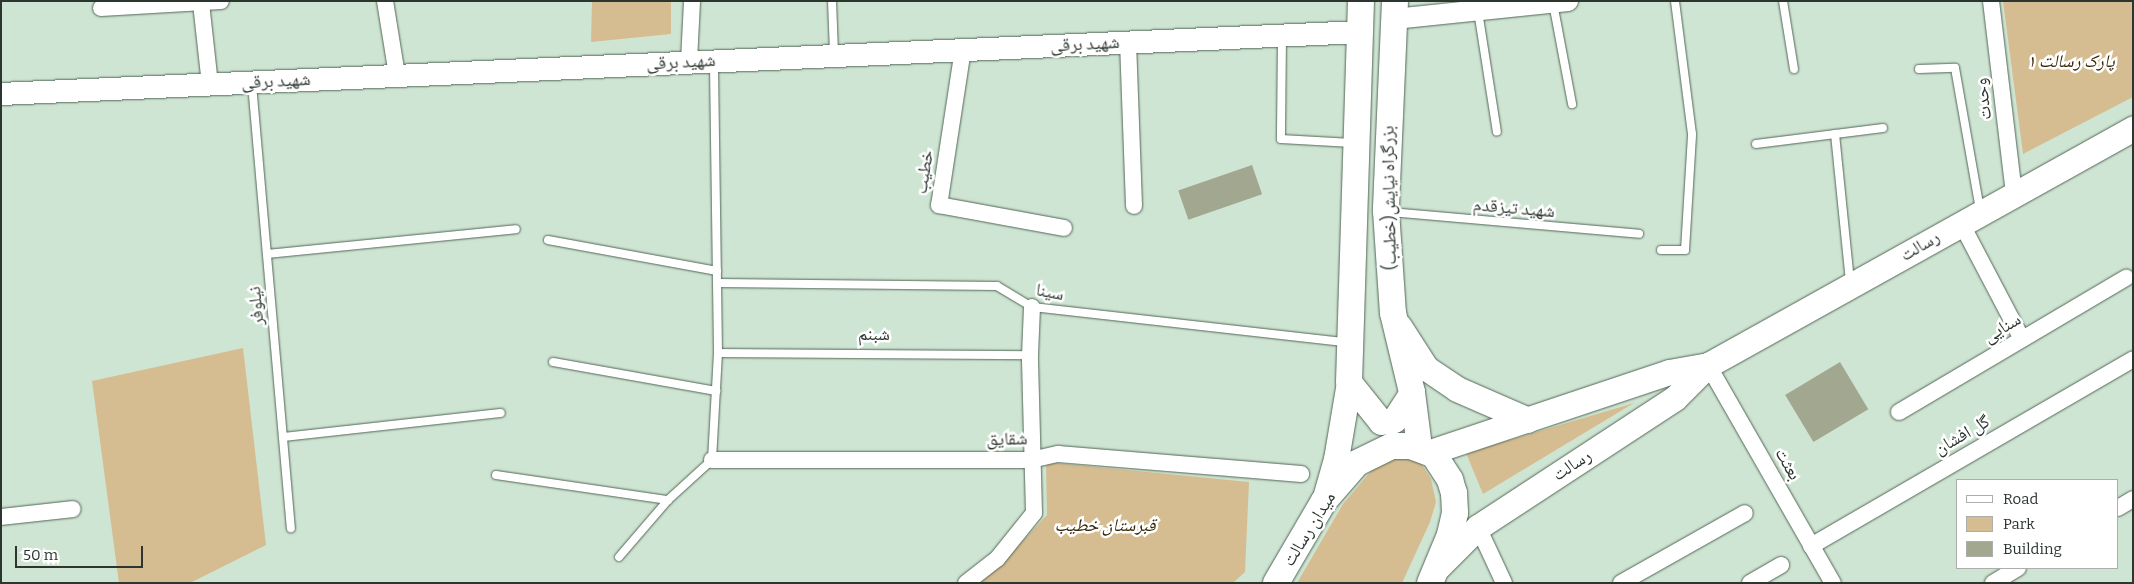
<!DOCTYPE html>
<html>
<head>
<meta charset="utf-8">
<style>
  body { margin:0 }
  #map { position:relative; width:2134px; height:584px; overflow:hidden; background:#cfe5d3; font-family:Bitter,"Noto Naskh Arabic",serif }
  div>[style] { position:absolute }
  .green>* { inset:0; background:#d5bd91 }
  .building>* { inset:0; background:#a2a790; transform-origin:0 0 }
  .roads { filter:drop-shadow(0 0 1px #536657) drop-shadow(0 0 1px #536657) }
  .service>* { height:8px; margin:-4px; padding:0 4px; transform-origin:4px; border-radius:4px; background:#fff }
  .minor>* { height:16px; margin:-8px; padding:0 8px; transform-origin:8px; border-radius:8px; background:#fff }
  .tertiary>* { height:20px; margin:-10px; padding:0 10px; transform-origin:10px; border-radius:10px; background:#fff }
  .secondary>* { height:22px; margin:-11px; padding:0 11px; transform-origin:11px; border-radius:11px; background:#fff }
  .primary>* { height:25px; margin:-12.5px; padding:0 12.5px; transform-origin:12.5px; border-radius:12.5px; background:#fff }
  .trunk>* { height:26px; margin:-13px; padding:0 13px; transform-origin:13px; border-radius:13px; background:#fff }
  span { translate:-50% -50%; white-space:nowrap; text-align:center; line-height:1.15; -webkit-text-stroke:5px #fff; paint-order:stroke }
  .street-label { font-size:18px; color:#2c352e }
  .park-label { font-size:18px; color:#352605; font-style:italic }
  .frame { position:absolute; inset:0; border:2px solid #2c352e; pointer-events:none }
  .legend { position:absolute; left:1956px; top:479px; width:162px; height:90px; box-sizing:border-box; background:#fff; border:1px solid #abaeab; margin:0; padding:6px 9px; list-style:none; font-size:15px; color:#2c352e }
  .legend li { display:flex; align-items:center; gap:10px; height:25px }
  .legend b { width:25px; border:1px solid #abaeab }
  .scale { position:absolute; left:15px; top:546px; width:128px; height:22px; box-sizing:border-box; border:2px solid #2c352e; border-top:0; padding-left:6px; font-size:15px; line-height:18px; white-space:nowrap; color:#2c352e; -webkit-text-stroke:4px #fff; paint-order:stroke }
</style>
</head>
<body>
<div id="map">
  <div class="green">
    <i style="clip-path:polygon(592px 1px,671px 1px,671px 34px,591px 42px)"></i>
    <i style="clip-path:polygon(2003px 1px,2133px 1px,2133px 97px,2023px 154px)"></i>
    <i style="clip-path:polygon(243px 348px,266px 545px,190px 583px,119px 583px,92px 381px)"></i>
    <i style="clip-path:polygon(1634px 403px,1483px 494px,1466px 453px)"></i>
    <i style="clip-path:polygon(1401px 457px,1421px 463px,1431px 479px,1436px 502px,1430px 522px,1402px 583px,1297px 583px,1343px 504px,1371px 471px,1386px 459px)"></i>
    <i style="clip-path:polygon(1046px 462px,1249px 482px,1245px 572px,1233px 583px,976px 583px,1002px 563px,1047px 515px)"></i>
  </div>
  <div class="building">
    <i style="left:1252px;top:165px;width:31px;height:78px;rotate:71deg"></i>
    <i style="left:1840px;top:362px;width:55px;height:64px;rotate:59deg"></i>
  </div>
  <div class="roads">
    <div class="service">
      <i style="left:832px;top:1px;width:53px;rotate:87.8deg"></i>
      <i style="left:1783px;top:1px;width:69px;rotate:80.8deg"></i>
      <i style="left:1553px;top:3px;width:103px;rotate:79.3deg"></i>
      <i style="left:1478px;top:11px;width:122px;rotate:81.1deg"></i>
      <i style="left:1282px;top:37px;width:102px;rotate:90.6deg"></i>
      <i style="left:1281px;top:139px;width:71px;rotate:3.2deg"></i>
      <i style="left:1919px;top:69px;width:36px;rotate:-2deg"></i>
      <i style="left:1955px;top:68px;width:144px;rotate:80deg"></i>
      <i style="left:252px;top:84px;width:446px;rotate:85deg"></i>
      <i style="left:1835px;top:134px;width:148px;rotate:84.2deg"></i>
      <i style="left:1756px;top:144px;width:128px;rotate:-7.2deg"></i>
      <i style="left:1390px;top:212px;width:250px;rotate:5deg"></i>
      <i style="left:548px;top:240px;width:172px;rotate:10.4deg"></i>
      <i style="left:1661px;top:250px;width:24px"></i>
      <i style="left:1685px;top:250px;width:116px;rotate:-86.5deg"></i>
      <i style="left:1692px;top:134px;width:134px;rotate:-97.3deg"></i>
      <i style="left:267px;top:254px;width:250px;rotate:-5.7deg"></i>
      <i style="left:718px;top:283px;width:279px;rotate:0.6deg"></i>
      <i style="left:997px;top:286px;width:41px;rotate:31deg"></i>
      <i style="left:1032px;top:307px;width:316px;rotate:6.4deg"></i>
      <i style="left:718px;top:353px;width:312px;rotate:0.4deg"></i>
      <i style="left:553px;top:362px;width:166px;rotate:10.1deg"></i>
      <i style="left:283px;top:437px;width:219px;rotate:-6.3deg"></i>
      <i style="left:496px;top:475px;width:174px;rotate:8.3deg"></i>
      <i style="left:619px;top:557px;width:75px;rotate:-49.3deg"></i>
      <i style="left:668px;top:500px;width:59px;rotate:-42.3deg"></i>
      <i style="left:712px;top:460px;width:107px;rotate:-86.8deg"></i>
      <i style="left:718px;top:353px;width:291px;rotate:-90.8deg"></i>
    </div>
    <div class="minor">
      <i style="left:385px;top:1px;width:75px;rotate:80.8deg"></i>
      <i style="left:1991px;top:1px;width:193px;rotate:83.2deg"></i>
      <i style="left:201px;top:3px;width:81px;rotate:83.7deg"></i>
      <i style="left:101px;top:8px;width:120px;rotate:-3.3deg"></i>
      <i style="left:1128px;top:42px;width:164px;rotate:87.9deg"></i>
      <i style="left:963px;top:49px;width:158px;rotate:98.7deg"></i>
      <i style="left:939px;top:205px;width:127px;rotate:10.4deg"></i>
      <i style="left:689px;top:61px;width:60px;rotate:-87.1deg"></i>
      <i style="left:1961px;top:223px;width:131px;rotate:62.3deg"></i>
      <i style="left:1708px;top:365px;width:251px;rotate:60.2deg"></i>
      <i style="left:1899px;top:412px;width:264px;rotate:-30.6deg"></i>
      <i style="left:712px;top:460px;width:319px"></i>
      <i style="left:1031px;top:460px;width:28px;rotate:-13deg"></i>
      <i style="left:1058px;top:454px;width:244px;rotate:4.7deg"></i>
      <i style="left:2118px;top:508px;width:17px;rotate:-31deg"></i>
      <i style="left:1px;top:517px;width:72px;rotate:-6.3deg"></i>
      <i style="left:1478px;top:527px;width:62px;rotate:65.1deg"></i>
      <i style="left:1811px;top:546px;width:372px;rotate:-30.1deg"></i>
      <i style="left:966px;top:583px;width:39px;rotate:-38deg"></i>
      <i style="left:997px;top:559px;width:59px;rotate:-51.2deg"></i>
      <i style="left:1034px;top:513px;width:158px;rotate:-91.5deg"></i>
      <i style="left:1030px;top:355px;width:48px;rotate:-87.6deg"></i>
      <i style="left:1621px;top:583px;width:142px;rotate:-29.4deg"></i>
      <i style="left:1750px;top:583px;width:36px;rotate:-30deg"></i>
      <i style="left:1993px;top:583px;width:29px;rotate:-31deg"></i>
    </div>
    <div class="tertiary">
      <i style="left:1394px;top:19px;width:175px;rotate:-5.9deg"></i>
    </div>
    <div class="secondary">
      <i style="left:1px;top:94px;width:1360px;rotate:-2.61deg"></i>
    </div>
    <div class="primary">
      <i style="left:1399px;top:326px;width:50px;rotate:57.3deg"></i>
      <i style="left:1426px;top:368px;width:37px;rotate:34deg"></i>
      <i style="left:1457px;top:389px;width:77px;rotate:23.6deg"></i>
      <i style="left:1349px;top:382px;width:51px;rotate:51.3deg"></i>
      <i style="left:1381px;top:422px;width:13px;rotate:-9deg"></i>
      <i style="left:1394px;top:420px;width:33px;rotate:-57deg"></i>
      <i style="left:1412px;top:392px;width:55px;rotate:82.7deg"></i>
      <i style="left:1430px;top:452px;width:252px;rotate:-18.5deg"></i>
      <i style="left:1669px;top:372px;width:40px;rotate:-10deg"></i>
      <i style="left:1324px;top:501px;width:44px;rotate:-74.1deg"></i>
      <i style="left:1336px;top:459px;width:78px;rotate:-80.4deg"></i>
      <i style="left:1438px;top:567px;width:57px;rotate:-45deg"></i>
      <i style="left:1478px;top:527px;width:235px;rotate:-33.2deg"></i>
      <i style="left:1675px;top:398px;width:47px;rotate:-45deg"></i>
      <i style="left:1708px;top:365px;width:487px;rotate:-29.1deg"></i>
    </div>
    <div class="trunk">
      <i style="left:1395px;top:1px;width:210px;rotate:92.5deg"></i>
      <i style="left:1386px;top:211px;width:102px;rotate:86.1deg"></i>
      <i style="left:1393px;top:313px;width:81px;rotate:76.5deg"></i>
      <i style="left:1349px;top:382px;width:381px;rotate:-88.2deg"></i>
      <i style="left:1276px;top:583px;width:95px;rotate:-59.7deg"></i>
      <i style="left:1324px;top:501px;width:50px;rotate:-49deg"></i>
      <i style="left:1357px;top:463px;width:39px;rotate:-26deg"></i>
      <i style="left:1392px;top:446px;width:19px"></i>
      <i style="left:1411px;top:446px;width:25px;rotate:21deg"></i>
      <i style="left:1434px;top:455px;width:30px;rotate:57deg"></i>
      <i style="left:1450px;top:480px;width:14px;rotate:73deg"></i>
      <i style="left:1454px;top:493px;width:20px;rotate:87deg"></i>
      <i style="left:1455px;top:513px;width:23px;rotate:103deg"></i>
      <i style="left:1450px;top:535px;width:52px;rotate:112.6deg"></i>
    </div>
  </div>
  <div class="street-label">
    <span style="left:1085px;top:44px;rotate:-3deg">شهید برقی</span>
    <span style="left:681px;top:62px;rotate:-3deg">شهید برقی</span>
    <span style="left:276px;top:81px;rotate:-3deg">شهید برقی</span>
    <span style="left:1983px;top:99px;rotate:-97deg">وحدت</span>
    <span style="left:924px;top:172px;rotate:-81deg">خطیب</span>
    <span style="left:1389px;top:198px;rotate:-91deg">بزرگراه نیایش(خطیب)</span>
    <span style="left:1514px;top:208px;rotate:5deg">شهید تیزقدم</span>
    <span style="left:1920px;top:246px;rotate:-30deg">رسالت</span>
    <span style="left:1050px;top:292px;rotate:11deg">سینا</span>
    <span style="left:256px;top:306px;rotate:-95deg">نیلوفر</span>
    <span style="left:2002px;top:328px;rotate:-31deg">سنایی</span>
    <span style="left:874px;top:334px">شبنم</span>
    <span style="left:1962px;top:435px;rotate:-30deg">گل افشان</span>
    <span style="left:1007px;top:439px;rotate:-1deg">شقایق</span>
    <span style="left:1788px;top:464px;rotate:60deg">بعثت</span>
    <span style="left:1572px;top:465px;rotate:-33deg">رسالت</span>
    <span style="left:1309px;top:529px;rotate:-58deg">میدان رسالت</span>
  </div>
  <div class="park-label">
    <span style="left:2071px;top:61px">پارک رسالت ۱</span>
    <span style="left:1105px;top:525px">قبرستان خطیب</span>
  </div>
  <div class="frame"></div>
  <ul class="legend">
  <li><b style="height:6px;background:#fff"></b>Road</li>
  <li><b style="height:14px;background:#d5bd91"></b>Park</li>
  <li><b style="height:14px;background:#a2a790"></b>Building</li>
  </ul>
  <div class="scale">50 m</div>
</div>
</body>
</html>
